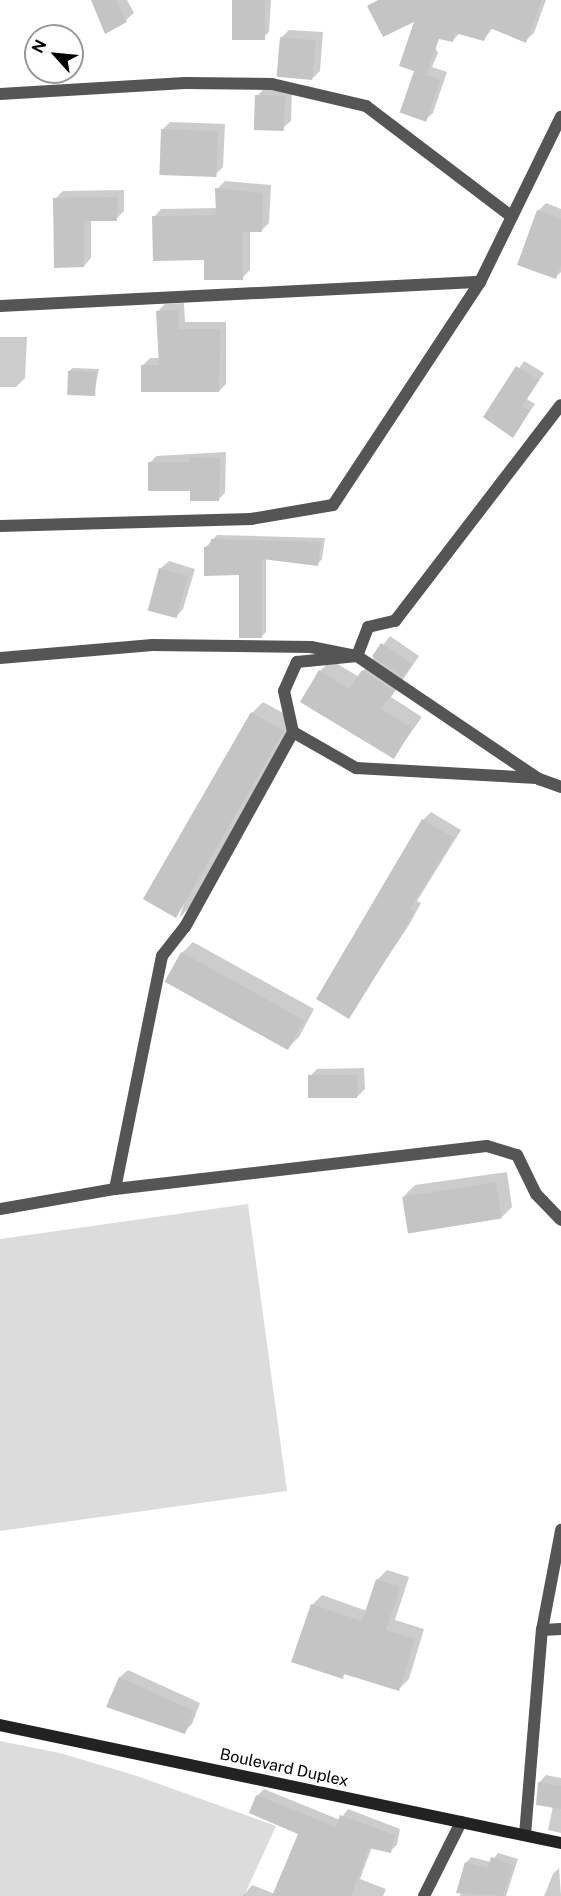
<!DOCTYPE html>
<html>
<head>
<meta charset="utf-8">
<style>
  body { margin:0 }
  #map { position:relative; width:561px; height:1896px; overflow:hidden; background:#fff; font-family:"Public Sans",sans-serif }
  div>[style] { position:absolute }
  .green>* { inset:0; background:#dcdcdc }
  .shadow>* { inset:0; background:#0003 }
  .building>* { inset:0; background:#c4c4c4; transform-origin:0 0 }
  .street>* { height:12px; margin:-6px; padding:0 6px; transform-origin:6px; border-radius:6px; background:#555 }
  .secondary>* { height:12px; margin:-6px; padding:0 6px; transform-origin:6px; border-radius:6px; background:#222 }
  span { translate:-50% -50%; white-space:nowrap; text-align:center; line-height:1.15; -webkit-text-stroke:6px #fff; paint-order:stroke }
  .street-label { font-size:16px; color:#000 }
  .north { position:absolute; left:24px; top:24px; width:60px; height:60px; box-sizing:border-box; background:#fff; border:2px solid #999; border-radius:50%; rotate:297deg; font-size:16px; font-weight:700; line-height:24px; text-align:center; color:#000 }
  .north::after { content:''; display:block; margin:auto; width:21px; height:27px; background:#000; clip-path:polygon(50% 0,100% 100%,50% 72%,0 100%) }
</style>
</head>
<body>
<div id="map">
  <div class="green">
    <i style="clip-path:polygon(248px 1204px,287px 1491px,0 1531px,0 1239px)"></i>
    <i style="clip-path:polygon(0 1741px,60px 1753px,137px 1776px,276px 1826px,244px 1896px,0 1896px)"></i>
  </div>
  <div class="shadow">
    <i style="clip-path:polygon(93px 0,127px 0,134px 13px,126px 20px)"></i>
    <i style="clip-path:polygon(234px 0,271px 0,269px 32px,261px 40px)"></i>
    <i style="clip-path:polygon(456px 0,546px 0,534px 33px,525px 41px,493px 28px,483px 40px,460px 33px,452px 41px)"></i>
    <i style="clip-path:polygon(421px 19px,438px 53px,432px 67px,447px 72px,433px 113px,425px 120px,415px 72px)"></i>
    <i style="clip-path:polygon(289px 30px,323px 32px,320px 71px,313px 78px,282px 37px)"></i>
    <i style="clip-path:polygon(265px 88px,292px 89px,291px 121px,283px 128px,257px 96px)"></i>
    <i style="clip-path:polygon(170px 122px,225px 124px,223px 167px,215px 175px,162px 130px)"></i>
    <i style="clip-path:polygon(225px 181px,271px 185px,269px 223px,261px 231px,250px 231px,250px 270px,242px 278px,206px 258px,154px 217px,161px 209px,217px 208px,217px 189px)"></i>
    <i style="clip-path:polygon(124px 190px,124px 211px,116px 219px,91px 219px,91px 258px,84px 266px,55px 199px,63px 191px)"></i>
    <i style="clip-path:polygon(546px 203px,561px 209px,561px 272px,555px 278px,538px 211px)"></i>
    <i style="clip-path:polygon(184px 303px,185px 322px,226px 322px,226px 384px,219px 391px,143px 365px,150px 358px,160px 358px,157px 312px,165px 304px)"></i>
    <i style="clip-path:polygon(0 337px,27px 337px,25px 378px,16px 387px,0 387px)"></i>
    <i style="clip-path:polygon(524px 361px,544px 373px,527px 399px,535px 404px,513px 436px,485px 417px)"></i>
    <i style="clip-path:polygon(73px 368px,99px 369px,94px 394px,69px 371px)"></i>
    <i style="clip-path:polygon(226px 452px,225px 493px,218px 500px,191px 490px,150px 463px,156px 456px)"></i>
    <i style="clip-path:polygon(217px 535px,325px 538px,322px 559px,317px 564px,266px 558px,266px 632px,261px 637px,241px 574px,206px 547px)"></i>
    <i style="clip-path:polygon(169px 561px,195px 569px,183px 609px,176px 617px,149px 609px,161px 568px)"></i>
    <i style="clip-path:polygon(390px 636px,419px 656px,391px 697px,422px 717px,393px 758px,320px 671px,331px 660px,359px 677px)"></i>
    <i style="clip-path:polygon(263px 702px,294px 719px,190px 907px,179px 918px,252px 713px)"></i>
    <i style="clip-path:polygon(431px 812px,461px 830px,417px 901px,421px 903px,409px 925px,348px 1017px,423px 820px)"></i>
    <i style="clip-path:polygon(193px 942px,314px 1009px,299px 1037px,288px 1048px,182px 953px)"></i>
    <i style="clip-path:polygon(364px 1068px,365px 1089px,357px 1097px,310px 1076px,317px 1069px)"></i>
    <i style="clip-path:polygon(507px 1172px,512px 1207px,501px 1218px,404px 1196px,415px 1185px)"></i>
    <i style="clip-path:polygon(387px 1570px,409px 1577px,395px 1620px,424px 1629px,409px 1679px,399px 1689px,346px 1673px,342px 1677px,312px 1605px,322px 1595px,367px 1611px,377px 1580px)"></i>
    <i style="clip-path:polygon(128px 1670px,200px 1703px,192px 1724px,184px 1732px,108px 1706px,120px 1677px)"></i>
    <i style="clip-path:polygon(546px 1775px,561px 1778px,561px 1833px,548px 1830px,553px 1806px,539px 1783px)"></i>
    <i style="clip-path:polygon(264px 1789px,340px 1820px,348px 1809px,400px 1829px,397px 1845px,390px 1851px,372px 1847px,360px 1879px,386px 1889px,383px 1896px,243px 1896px,252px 1885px,275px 1894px,300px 1834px,257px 1796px)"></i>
    <i style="clip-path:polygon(498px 1853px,518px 1859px,506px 1896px,460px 1896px,466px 1863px,471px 1857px,491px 1862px)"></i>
    <i style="clip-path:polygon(559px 1868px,561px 1896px,544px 1896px,553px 1874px)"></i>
  </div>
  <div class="building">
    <i style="clip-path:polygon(91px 0,116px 0,127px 22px,105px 34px)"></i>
    <i style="left:232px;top:0;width:33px;height:40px"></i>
    <i style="clip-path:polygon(378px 0,542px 0,526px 43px,490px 28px,484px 41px,455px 33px,453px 42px,439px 39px,426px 75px,399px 66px,414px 22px,383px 37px,367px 6px)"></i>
    <i style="left:280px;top:37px;width:36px;height:40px;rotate:5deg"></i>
    <i style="left:414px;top:71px;width:28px;height:44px;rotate:19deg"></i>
    <i style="left:255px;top:95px;width:30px;height:35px;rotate:2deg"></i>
    <i style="left:161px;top:129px;width:57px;height:46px;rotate:2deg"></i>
    <i style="clip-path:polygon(215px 188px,263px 193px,262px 232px,243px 232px,243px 280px,204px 280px,204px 260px,153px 261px,152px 216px,216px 215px)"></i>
    <i style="clip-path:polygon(117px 197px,117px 221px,84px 221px,84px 267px,54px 268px,53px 198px)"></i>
    <i style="clip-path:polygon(537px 210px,561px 219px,561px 265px,556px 279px,517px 265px)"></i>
    <i style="clip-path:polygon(178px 310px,179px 329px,220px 329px,219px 392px,141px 392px,141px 365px,159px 365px,156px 311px)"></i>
    <i style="clip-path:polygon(516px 366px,539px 380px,522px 406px,530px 411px,513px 438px,483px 417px)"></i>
    <i style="left:68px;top:371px;width:28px;height:24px;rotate:2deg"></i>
    <i style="clip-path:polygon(190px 457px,220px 458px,219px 501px,190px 501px,190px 491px,148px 491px,148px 462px,190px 462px)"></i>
    <i style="clip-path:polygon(211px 539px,321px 542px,318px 566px,262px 559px,262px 638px,239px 638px,239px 575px,204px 576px,204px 547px,210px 546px)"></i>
    <i style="left:159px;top:568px;width:30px;height:44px;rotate:15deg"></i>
    <i style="left:381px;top:643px;width:37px;height:16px;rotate:34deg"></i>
    <i style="clip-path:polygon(319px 670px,349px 689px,362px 670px,394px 691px,381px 709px,412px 728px,394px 759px,300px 702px)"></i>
    <i style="left:251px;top:712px;width:38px;height:216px;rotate:30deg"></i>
    <i style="clip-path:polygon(422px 819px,454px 838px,410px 909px,415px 911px,401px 935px,349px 1019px,316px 999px)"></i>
    <i style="left:181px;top:952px;width:141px;height:34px;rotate:29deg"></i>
    <i style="left:357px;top:1075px;width:23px;height:49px;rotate:90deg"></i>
    <i style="left:496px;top:1182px;width:37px;height:95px;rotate:81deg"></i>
    <i style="clip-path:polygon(376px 1579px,400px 1587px,386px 1630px,415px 1639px,399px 1691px,344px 1674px,343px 1679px,291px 1662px,311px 1604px,362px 1621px)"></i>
    <i style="clip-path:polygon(119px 1677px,194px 1711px,185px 1734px,106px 1707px)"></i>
    <i style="clip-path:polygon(538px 1782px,561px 1786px,561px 1809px,536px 1805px)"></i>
    <i style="clip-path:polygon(256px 1795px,336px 1827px,340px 1815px,395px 1835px,391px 1853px,369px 1848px,351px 1896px,272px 1896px,298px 1834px,249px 1813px)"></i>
    <i style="clip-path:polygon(491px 1857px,513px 1865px,503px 1896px,456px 1893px,465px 1862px,488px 1868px)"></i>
  </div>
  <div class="street">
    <i style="left:0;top:94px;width:185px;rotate:-3.4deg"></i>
    <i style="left:185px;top:83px;width:87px;rotate:0.7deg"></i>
    <i style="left:272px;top:84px;width:97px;rotate:13.2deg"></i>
    <i style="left:366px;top:106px;width:183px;rotate:37.2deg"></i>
    <i style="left:0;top:306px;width:481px;rotate:-2.9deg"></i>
    <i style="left:0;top:526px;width:251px;rotate:-1.6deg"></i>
    <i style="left:251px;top:519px;width:83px;rotate:-9.7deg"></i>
    <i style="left:333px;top:505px;width:267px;rotate:-56.6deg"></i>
    <i style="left:480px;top:282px;width:184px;rotate:-63.9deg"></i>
    <i style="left:0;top:658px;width:153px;rotate:-4.9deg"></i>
    <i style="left:152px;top:645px;width:159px;rotate:0.7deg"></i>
    <i style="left:311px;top:647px;width:47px;rotate:11.1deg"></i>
    <i style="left:357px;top:656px;width:220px;rotate:34.1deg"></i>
    <i style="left:539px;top:779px;width:23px;rotate:20deg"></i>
    <i style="left:293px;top:732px;width:73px;rotate:29.7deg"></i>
    <i style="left:356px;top:768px;width:181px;rotate:3.2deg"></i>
    <i style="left:115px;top:1189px;width:238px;rotate:-78.6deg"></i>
    <i style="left:162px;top:956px;width:37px;rotate:-52deg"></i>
    <i style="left:185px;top:927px;width:223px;rotate:-61deg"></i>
    <i style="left:293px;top:732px;width:42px;rotate:-102.4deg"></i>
    <i style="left:284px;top:691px;width:32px;rotate:-66deg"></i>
    <i style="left:297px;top:662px;width:60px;rotate:-5.7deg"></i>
    <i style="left:357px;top:656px;width:31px;rotate:-69deg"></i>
    <i style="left:368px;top:627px;width:28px;rotate:-13deg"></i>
    <i style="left:395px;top:621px;width:272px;rotate:-52.5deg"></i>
    <i style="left:0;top:1209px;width:117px;rotate:-9.9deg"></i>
    <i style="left:115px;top:1189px;width:374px;rotate:-6.6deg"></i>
    <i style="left:487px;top:1146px;width:31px;rotate:17deg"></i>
    <i style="left:517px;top:1155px;width:43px;rotate:64deg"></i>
    <i style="left:536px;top:1194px;width:36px;rotate:46deg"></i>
    <i style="left:542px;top:1630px;width:19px;rotate:-3deg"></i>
    <i style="left:525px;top:1835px;width:206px;rotate:-85.3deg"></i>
    <i style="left:542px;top:1630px;width:102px;rotate:-79.2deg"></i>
    <i style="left:424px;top:1896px;width:83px;rotate:-63.4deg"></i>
  </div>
  <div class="secondary">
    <i style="left:0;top:1725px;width:573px;rotate:11.88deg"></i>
  </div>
  <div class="street-label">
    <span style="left:284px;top:1768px;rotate:12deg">Boulevard Duplex</span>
  </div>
  <div class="north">N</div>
</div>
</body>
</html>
